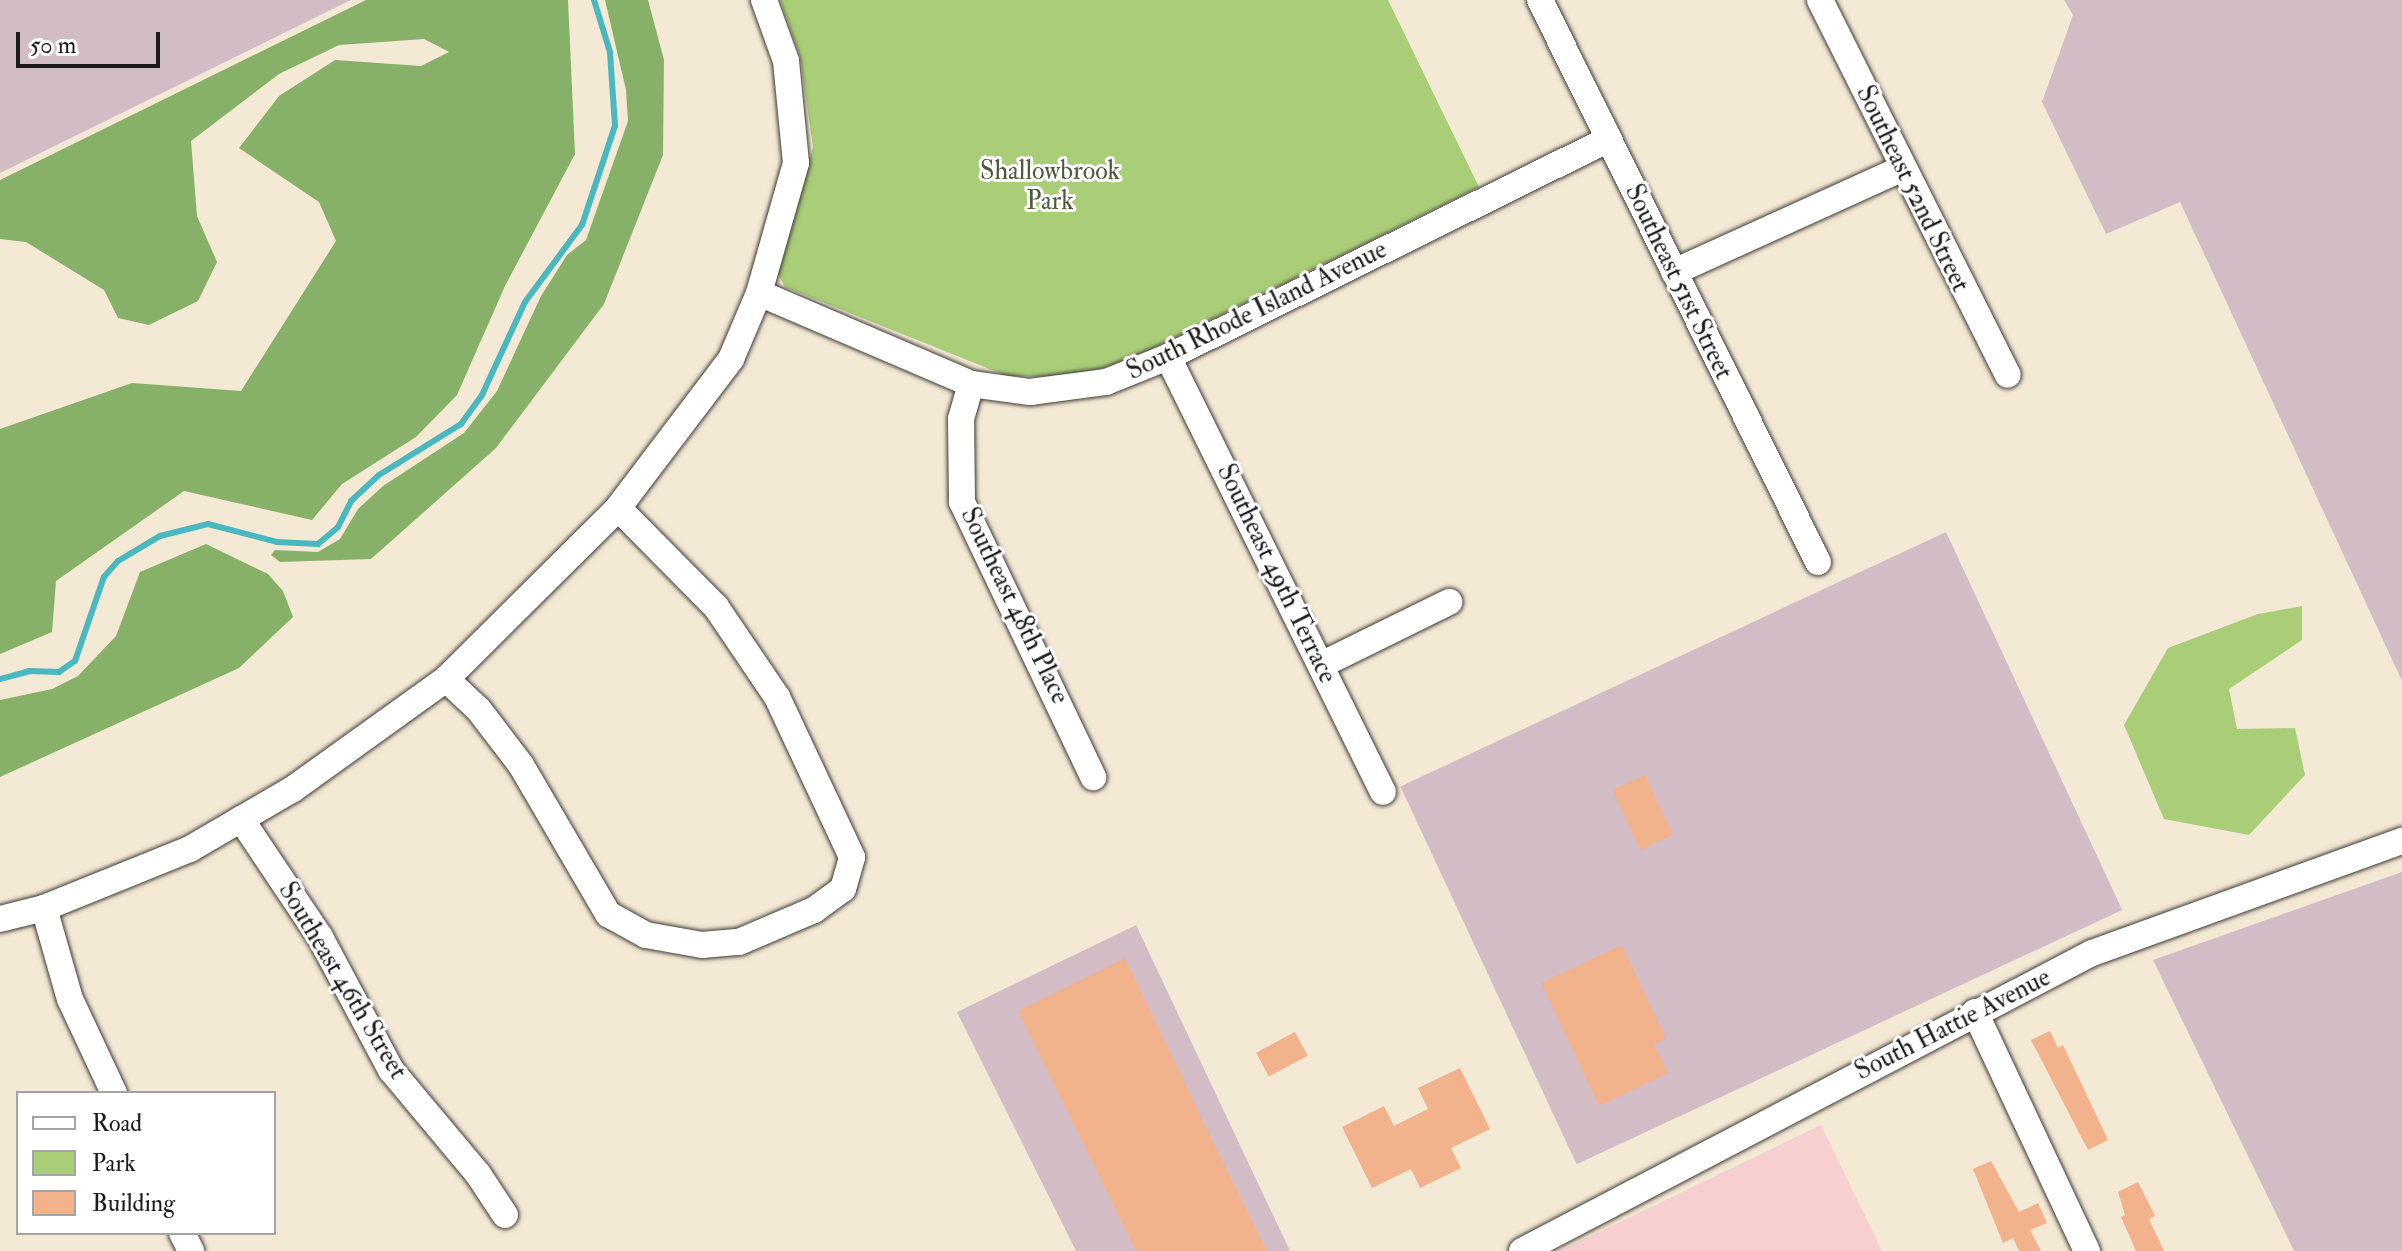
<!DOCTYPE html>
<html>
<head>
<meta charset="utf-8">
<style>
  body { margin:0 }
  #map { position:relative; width:2402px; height:1251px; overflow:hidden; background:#f4e9d4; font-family:"IM FELL Double Pica",serif }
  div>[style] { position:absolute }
  .built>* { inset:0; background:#f7cfd1 }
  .industrial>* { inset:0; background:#d2bdc6; transform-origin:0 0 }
  .green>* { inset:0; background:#aace78 }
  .forest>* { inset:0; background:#87b168 }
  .stream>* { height:6px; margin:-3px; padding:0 3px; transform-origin:3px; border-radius:3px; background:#49b8c0 }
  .building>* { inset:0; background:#f2b28c; transform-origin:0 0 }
  .roads { filter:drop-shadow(0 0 2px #3c3b38) drop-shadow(0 0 2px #3c3b38) }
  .minor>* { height:26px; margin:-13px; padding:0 13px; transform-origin:13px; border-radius:13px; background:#fff }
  span { translate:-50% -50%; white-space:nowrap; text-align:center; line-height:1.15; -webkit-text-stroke:6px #fff; paint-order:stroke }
  .park-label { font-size:26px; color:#4e5a3c }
  .street-label { font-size:26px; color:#1c1c1c }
  .legend { position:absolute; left:16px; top:1091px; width:260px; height:144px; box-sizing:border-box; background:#fff; border:2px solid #a4a4a4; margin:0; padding:10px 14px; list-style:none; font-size:24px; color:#1c1c1c }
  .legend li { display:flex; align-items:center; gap:16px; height:40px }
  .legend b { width:40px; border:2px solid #a4a4a4 }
  .scale { position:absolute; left:16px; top:32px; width:144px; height:36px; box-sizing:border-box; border:4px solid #1c1c1c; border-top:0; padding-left:10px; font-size:24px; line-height:28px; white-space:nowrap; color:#1c1c1c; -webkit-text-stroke:6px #fff; paint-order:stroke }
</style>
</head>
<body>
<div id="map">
  <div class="built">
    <i style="clip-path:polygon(1821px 1125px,1882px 1251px,1560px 1251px)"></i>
  </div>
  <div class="industrial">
    <i style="clip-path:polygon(0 0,351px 0,0 173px)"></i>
    <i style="clip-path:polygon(2064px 0,2402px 0,2402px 681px,2180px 202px,2106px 234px,2042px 102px,2073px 15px)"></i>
    <i style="left:1946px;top:532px;width:417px;height:602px;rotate:65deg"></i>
    <i style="clip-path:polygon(2402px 872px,2402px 1251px,2294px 1251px,2153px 960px)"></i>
    <i style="clip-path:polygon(1136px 925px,1290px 1251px,1076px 1251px,957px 1012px)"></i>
  </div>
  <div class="green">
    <i style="clip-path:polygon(780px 0,1388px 0,1479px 187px,1128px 361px,1070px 377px,1007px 376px,785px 287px,778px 274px,813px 147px,800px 56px)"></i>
    <i style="clip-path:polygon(2302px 606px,2302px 640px,2229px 689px,2237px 729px,2295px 728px,2305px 775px,2249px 835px,2164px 819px,2124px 725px,2168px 648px,2258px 614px)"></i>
  </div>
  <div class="forest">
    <i style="clip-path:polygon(366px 0,568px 0,575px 154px,505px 286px,457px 395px,416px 437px,342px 484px,312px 520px,184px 491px,56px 581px,52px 632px,0 654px,0 429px,132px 383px,241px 391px,336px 241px,319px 202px,239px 148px,279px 96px,335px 60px,421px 66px,449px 52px,424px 39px,339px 45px,279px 74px,191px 141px,197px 216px,217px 262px,198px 301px,149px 325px,118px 318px,104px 290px,26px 242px,0 239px,0 180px)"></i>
    <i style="clip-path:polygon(605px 0,648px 0,664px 60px,663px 155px,604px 304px,496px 448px,371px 559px,280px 562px,271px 555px,275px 550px,318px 552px,340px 539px,358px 509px,383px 486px,464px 433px,497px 391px,541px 296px,567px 255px,586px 240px,628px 121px,626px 90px)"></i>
    <i style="clip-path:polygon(206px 544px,268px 574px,283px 591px,293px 617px,239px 668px,0 777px,0 700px,52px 689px,78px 676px,116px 636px,140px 572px)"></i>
  </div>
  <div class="stream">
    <i style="left:0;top:679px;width:30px;rotate:-15deg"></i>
    <i style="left:29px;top:671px;width:30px;rotate:2deg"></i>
    <i style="left:59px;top:672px;width:19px;rotate:-35deg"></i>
    <i style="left:75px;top:661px;width:89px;rotate:-71deg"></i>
    <i style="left:104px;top:577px;width:21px;rotate:-49deg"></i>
    <i style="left:118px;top:561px;width:49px;rotate:-30.8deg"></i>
    <i style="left:160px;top:536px;width:49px;rotate:-14deg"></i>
    <i style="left:208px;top:524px;width:71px;rotate:14.6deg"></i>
    <i style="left:277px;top:542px;width:41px;rotate:2.8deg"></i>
    <i style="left:318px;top:544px;width:26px;rotate:-40deg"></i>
    <i style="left:338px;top:527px;width:29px;rotate:-63deg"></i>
    <i style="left:351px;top:501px;width:38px;rotate:-43deg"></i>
    <i style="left:379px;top:475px;width:97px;rotate:-31.9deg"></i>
    <i style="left:461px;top:424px;width:36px;rotate:-54deg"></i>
    <i style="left:482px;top:395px;width:102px;rotate:-65.2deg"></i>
    <i style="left:525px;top:302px;width:96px;rotate:-53.5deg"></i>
    <i style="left:582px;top:225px;width:104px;rotate:-71.6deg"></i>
    <i style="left:615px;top:126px;width:74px;rotate:-93.9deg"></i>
    <i style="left:610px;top:52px;width:54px;rotate:-107.1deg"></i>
  </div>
  <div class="building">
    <i style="left:1645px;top:775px;width:66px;height:36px;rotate:65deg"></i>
    <i style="clip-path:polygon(1622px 945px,1666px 1039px,1654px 1044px,1668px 1073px,1599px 1106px,1541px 983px)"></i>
    <i style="clip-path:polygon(1125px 958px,1215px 1146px,1267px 1251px,1136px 1251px,1018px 1011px)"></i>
    <i style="clip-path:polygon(2050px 1031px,2058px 1048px,2063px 1045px,2108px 1140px,2088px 1150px,2031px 1040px)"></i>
    <i style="left:1295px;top:1032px;width:27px;height:44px;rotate:62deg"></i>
    <i style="clip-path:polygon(1460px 1068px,1490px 1129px,1451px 1148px,1461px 1168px,1420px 1188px,1411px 1169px,1372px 1188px,1342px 1127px,1384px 1106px,1394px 1126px,1428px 1109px,1418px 1088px)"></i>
    <i style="clip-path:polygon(1991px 1161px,2019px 1212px,2038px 1203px,2047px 1223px,2030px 1230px,2041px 1251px,2019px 1251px,2013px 1238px,2003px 1243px,1973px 1169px)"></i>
    <i style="clip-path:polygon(2138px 1182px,2155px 1216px,2149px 1219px,2164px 1251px,2136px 1251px,2121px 1217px,2125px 1215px,2118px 1192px)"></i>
  </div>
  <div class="roads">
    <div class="minor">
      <i style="left:1540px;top:0;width:627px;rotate:63.68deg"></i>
      <i style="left:1820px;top:0;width:419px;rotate:63.4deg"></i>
      <i style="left:1674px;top:272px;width:249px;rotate:-24.4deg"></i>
      <i style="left:759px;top:293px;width:231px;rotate:23.2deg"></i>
      <i style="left:971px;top:384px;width:60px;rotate:7.7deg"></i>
      <i style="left:1030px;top:392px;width:77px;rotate:-7.5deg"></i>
      <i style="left:1106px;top:382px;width:67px;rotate:-22deg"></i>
      <i style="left:1168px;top:357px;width:490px;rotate:-26.3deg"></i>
      <i style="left:1168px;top:357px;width:485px;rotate:63.7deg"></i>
      <i style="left:971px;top:384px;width:36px;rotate:106deg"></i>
      <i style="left:961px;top:419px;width:83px;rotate:89.3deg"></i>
      <i style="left:962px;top:502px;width:305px;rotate:64.5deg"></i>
      <i style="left:1321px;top:665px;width:143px;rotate:-26.2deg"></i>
      <i style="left:446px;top:679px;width:45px;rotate:43.2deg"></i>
      <i style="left:479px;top:710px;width:69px;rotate:52.6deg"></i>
      <i style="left:521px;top:765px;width:173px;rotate:59.7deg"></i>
      <i style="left:608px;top:914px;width:43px;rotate:28.9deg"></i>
      <i style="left:646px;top:935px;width:57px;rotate:10.1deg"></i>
      <i style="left:702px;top:945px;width:37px;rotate:-5deg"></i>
      <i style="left:739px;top:942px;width:82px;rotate:-23.1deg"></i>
      <i style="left:814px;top:910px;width:36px;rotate:-36deg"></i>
      <i style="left:843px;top:889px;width:33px;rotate:-74deg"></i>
      <i style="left:852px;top:857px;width:177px;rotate:-115.1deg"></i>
      <i style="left:777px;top:697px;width:109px;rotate:-124.1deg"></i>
      <i style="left:716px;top:607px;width:139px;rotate:-134.7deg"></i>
      <i style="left:241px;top:819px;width:142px;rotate:56.2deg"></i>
      <i style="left:320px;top:937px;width:151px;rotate:61.9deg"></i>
      <i style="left:391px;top:1070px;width:136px;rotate:50.1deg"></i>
      <i style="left:478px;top:1174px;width:49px;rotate:56.6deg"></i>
      <i style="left:44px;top:908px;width:95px;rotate:74.1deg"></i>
      <i style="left:70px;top:999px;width:104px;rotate:64.9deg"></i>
      <i style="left:0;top:919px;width:45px;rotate:-14deg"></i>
      <i style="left:44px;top:908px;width:157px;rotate:-22deg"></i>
      <i style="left:190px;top:849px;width:119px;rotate:-30.2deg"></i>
      <i style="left:293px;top:789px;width:188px;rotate:-35.7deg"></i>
      <i style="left:446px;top:679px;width:243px;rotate:-44.8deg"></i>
      <i style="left:618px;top:508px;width:187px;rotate:-52.8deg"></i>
      <i style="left:731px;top:359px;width:72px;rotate:-67deg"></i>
      <i style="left:759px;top:293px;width:135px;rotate:-74.1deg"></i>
      <i style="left:796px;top:163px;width:102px;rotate:-95.6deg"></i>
      <i style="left:786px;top:61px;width:65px;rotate:-109.8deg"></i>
      <i style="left:1975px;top:1012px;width:264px;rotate:64.9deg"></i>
      <i style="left:182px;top:1233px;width:20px;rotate:63deg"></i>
      <i style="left:1522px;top:1251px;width:643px;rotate:-27.6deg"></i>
      <i style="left:2092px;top:953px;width:330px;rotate:-19.9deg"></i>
    </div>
  </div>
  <div class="park-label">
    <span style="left:1050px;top:187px">Shallowbrook<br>Park</span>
  </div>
  <div class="street-label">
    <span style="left:1912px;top:189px;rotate:64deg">Southeast 52nd Street</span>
    <span style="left:1678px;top:282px;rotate:64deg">Southeast 51st Street</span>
    <span style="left:1257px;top:311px;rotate:-26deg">South Rhode Island Avenue</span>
    <span style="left:1276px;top:574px;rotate:64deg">Southeast 49th Terrace</span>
    <span style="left:1014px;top:606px;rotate:64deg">Southeast 48th Place</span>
    <span style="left:342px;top:981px;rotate:59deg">Southeast 46th Street</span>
    <span style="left:1953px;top:1025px;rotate:-27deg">South Hattie Avenue</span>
  </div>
  <ul class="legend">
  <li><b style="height:10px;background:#fff"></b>Road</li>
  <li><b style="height:22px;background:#aace78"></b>Park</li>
  <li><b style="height:22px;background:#f2b28c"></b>Building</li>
  </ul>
  <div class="scale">50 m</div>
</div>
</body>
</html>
